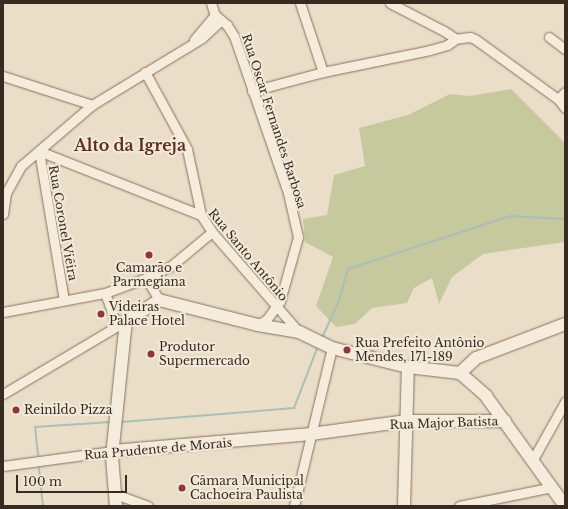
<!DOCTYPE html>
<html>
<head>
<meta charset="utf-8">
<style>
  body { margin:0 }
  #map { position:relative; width:568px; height:509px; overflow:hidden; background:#ebdec9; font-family:"Libre Baskerville",serif }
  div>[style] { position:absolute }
  .green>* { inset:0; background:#c6c89e }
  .stream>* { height:2px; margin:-1px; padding:0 1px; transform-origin:1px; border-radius:1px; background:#a9bfb7 }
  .roads { filter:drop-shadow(0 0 1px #86715f) drop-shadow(0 0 1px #86715f) }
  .street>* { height:9px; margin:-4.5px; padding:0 4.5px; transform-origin:4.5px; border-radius:4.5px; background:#f6ecdc }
  .secondary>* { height:12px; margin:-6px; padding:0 6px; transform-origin:6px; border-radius:6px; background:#f6ecdc }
  .dots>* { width:11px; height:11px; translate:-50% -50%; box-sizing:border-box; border:2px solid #f3e9d8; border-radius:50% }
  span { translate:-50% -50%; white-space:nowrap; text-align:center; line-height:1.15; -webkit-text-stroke:4px #f3e9d8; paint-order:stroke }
  .street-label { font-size:12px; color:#372b21 }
  .poi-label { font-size:12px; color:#372b21 }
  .left { translate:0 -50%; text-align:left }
  .district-label { font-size:16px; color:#602d25; font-weight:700 }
  .frame { position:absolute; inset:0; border:4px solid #372b21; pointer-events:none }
  .scale { position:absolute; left:16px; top:475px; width:111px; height:18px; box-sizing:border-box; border:2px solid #372b21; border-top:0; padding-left:5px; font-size:12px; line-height:14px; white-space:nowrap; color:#372b21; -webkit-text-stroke:3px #f3e9d8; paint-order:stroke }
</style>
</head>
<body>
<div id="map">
  <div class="green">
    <i style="clip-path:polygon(511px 89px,565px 143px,565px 242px,483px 254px,452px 277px,439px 304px,432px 278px,414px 288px,407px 303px,372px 308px,355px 324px,336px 327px,316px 306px,333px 257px,305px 242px,303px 219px,327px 215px,334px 175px,365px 166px,359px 128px,408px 115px,450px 94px,470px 96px)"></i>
  </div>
  <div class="stream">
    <i style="left:322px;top:338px;width:44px;rotate:-65.8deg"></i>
    <i style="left:340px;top:298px;width:30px;rotate:-75deg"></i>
    <i style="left:348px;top:269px;width:170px;rotate:-18.1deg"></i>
    <i style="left:510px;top:216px;width:55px;rotate:3.1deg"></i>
    <i style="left:121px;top:422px;width:174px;rotate:-4.6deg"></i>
    <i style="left:294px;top:408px;width:66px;rotate:-68.8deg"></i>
    <i style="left:38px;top:455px;width:28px;rotate:-96deg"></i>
    <i style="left:35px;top:427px;width:76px;rotate:-3.8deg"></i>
    <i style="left:39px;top:468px;width:38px;rotate:84deg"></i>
  </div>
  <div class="roads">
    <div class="street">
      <i style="left:211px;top:3px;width:13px;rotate:72deg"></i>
      <i style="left:215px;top:15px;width:16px;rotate:40deg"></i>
      <i style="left:227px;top:25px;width:13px;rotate:58deg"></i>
      <i style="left:234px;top:36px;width:166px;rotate:71deg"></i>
      <i style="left:288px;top:193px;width:45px;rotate:77.2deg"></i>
      <i style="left:298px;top:237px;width:66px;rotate:105.7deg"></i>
      <i style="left:280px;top:301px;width:22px;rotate:126deg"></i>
      <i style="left:267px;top:319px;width:11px;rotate:146deg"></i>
      <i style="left:300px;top:3px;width:73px;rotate:71.6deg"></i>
      <i style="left:549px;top:37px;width:20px;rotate:37deg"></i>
      <i style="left:454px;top:39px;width:16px;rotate:-7deg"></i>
      <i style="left:470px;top:37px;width:5px;rotate:22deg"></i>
      <i style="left:475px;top:39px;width:102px;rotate:35.9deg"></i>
      <i style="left:558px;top:99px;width:11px;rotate:52deg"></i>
      <i style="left:194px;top:40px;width:33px;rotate:-50deg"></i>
      <i style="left:145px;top:72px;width:88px;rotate:61.4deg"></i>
      <i style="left:187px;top:149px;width:67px;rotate:78deg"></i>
      <i style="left:3px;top:76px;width:94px;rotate:18deg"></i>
      <i style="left:252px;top:91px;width:73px;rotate:-15deg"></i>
      <i style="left:323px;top:72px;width:109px;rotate:-11.6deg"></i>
      <i style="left:430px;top:50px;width:18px;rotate:-16deg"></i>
      <i style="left:447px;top:45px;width:7px;rotate:-34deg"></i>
      <i style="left:453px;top:41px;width:4px;rotate:-90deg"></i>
      <i style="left:453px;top:37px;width:11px;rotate:-146deg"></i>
      <i style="left:444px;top:31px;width:61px;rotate:-152.6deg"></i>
      <i style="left:558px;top:99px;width:10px;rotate:-45deg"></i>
      <i style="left:39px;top:151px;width:174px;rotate:21.6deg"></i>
      <i style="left:201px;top:215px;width:20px;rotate:57deg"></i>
      <i style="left:212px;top:232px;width:133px;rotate:49deg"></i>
      <i style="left:39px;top:151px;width:151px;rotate:80.5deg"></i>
      <i style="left:3px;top:214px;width:21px;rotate:-82deg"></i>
      <i style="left:6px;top:193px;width:31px;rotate:-61deg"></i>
      <i style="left:21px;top:166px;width:94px;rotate:-40.7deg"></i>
      <i style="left:92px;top:105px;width:129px;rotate:-31.3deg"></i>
      <i style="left:202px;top:38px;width:26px;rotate:-43deg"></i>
      <i style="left:146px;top:278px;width:26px;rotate:59deg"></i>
      <i style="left:105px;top:293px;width:35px;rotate:70deg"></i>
      <i style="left:3px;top:312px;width:104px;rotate:-10.6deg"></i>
      <i style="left:105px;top:293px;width:44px;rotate:-20.1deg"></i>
      <i style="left:146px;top:278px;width:28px;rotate:-26deg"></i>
      <i style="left:171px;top:266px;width:53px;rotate:-39.7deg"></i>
      <i style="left:3px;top:394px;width:143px;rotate:-30.7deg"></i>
      <i style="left:532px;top:461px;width:68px;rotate:-60.8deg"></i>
      <i style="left:3px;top:466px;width:111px;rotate:-7.8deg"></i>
      <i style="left:115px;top:494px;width:35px;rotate:20deg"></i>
      <i style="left:294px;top:506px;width:163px;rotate:-76.5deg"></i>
      <i style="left:459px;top:506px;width:95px;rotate:-11.5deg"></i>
    </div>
    <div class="secondary">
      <i style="left:460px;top:373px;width:22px;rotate:-43deg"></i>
      <i style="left:476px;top:358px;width:95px;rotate:-20.9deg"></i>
      <i style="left:113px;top:451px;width:199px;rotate:-4.9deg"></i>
      <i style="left:311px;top:434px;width:97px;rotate:-7.7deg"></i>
      <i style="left:407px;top:421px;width:98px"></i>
      <i style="left:116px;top:506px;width:50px;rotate:-94.6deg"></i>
      <i style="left:112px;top:456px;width:136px;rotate:-84.1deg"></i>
      <i style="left:126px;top:321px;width:39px;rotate:-32deg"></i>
      <i style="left:159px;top:300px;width:102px;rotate:14.2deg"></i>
      <i style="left:258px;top:325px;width:42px;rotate:9.7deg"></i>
      <i style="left:299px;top:332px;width:37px;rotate:26deg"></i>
      <i style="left:332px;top:348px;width:78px;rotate:14deg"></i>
      <i style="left:408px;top:367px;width:52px;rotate:6.6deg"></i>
      <i style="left:460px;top:373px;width:35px;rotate:41deg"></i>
      <i style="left:486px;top:396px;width:135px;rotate:54.3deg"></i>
      <i style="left:404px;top:506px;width:139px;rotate:-88.4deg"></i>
    </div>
  </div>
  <div class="dots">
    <i style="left:149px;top:255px;background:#8f353c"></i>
    <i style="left:101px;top:314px;background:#8f353c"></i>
    <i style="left:347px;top:350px;background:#8f353c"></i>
    <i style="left:151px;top:354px;background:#8f353c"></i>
    <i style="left:16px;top:410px;background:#8f353c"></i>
    <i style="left:182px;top:488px;background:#8f353c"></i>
  </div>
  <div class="street-label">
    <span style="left:274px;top:121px;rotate:72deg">Rua Oscar Fernandes Barbosa</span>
    <span style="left:63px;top:223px;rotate:80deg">Rua Coronel Viêira</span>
    <span style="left:248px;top:255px;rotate:50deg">Rua Santo Antônio</span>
    <span style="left:444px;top:423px;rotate:-2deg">Rua Major Batista</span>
    <span style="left:158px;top:449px;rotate:-5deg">Rua Prudente de Morais</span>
  </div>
  <div class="poi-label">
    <span style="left:149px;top:275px">Camarão e<br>Parmegiana</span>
    <span class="left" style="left:109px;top:314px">Videiras<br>Palace Hotel</span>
    <span class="left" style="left:355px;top:350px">Rua Prefeito Antônio<br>Mendes, 171-189</span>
    <span class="left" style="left:159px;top:354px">Produtor<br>Supermercado</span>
    <span class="left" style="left:24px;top:410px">Reinildo Pizza</span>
    <span class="left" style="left:190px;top:488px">Câmara Municipal<br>Cachoeira Paulista</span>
  </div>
  <div class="district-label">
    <span style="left:130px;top:145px">Alto da Igreja</span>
  </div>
  <div class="frame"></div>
  <div class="scale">100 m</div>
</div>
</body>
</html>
